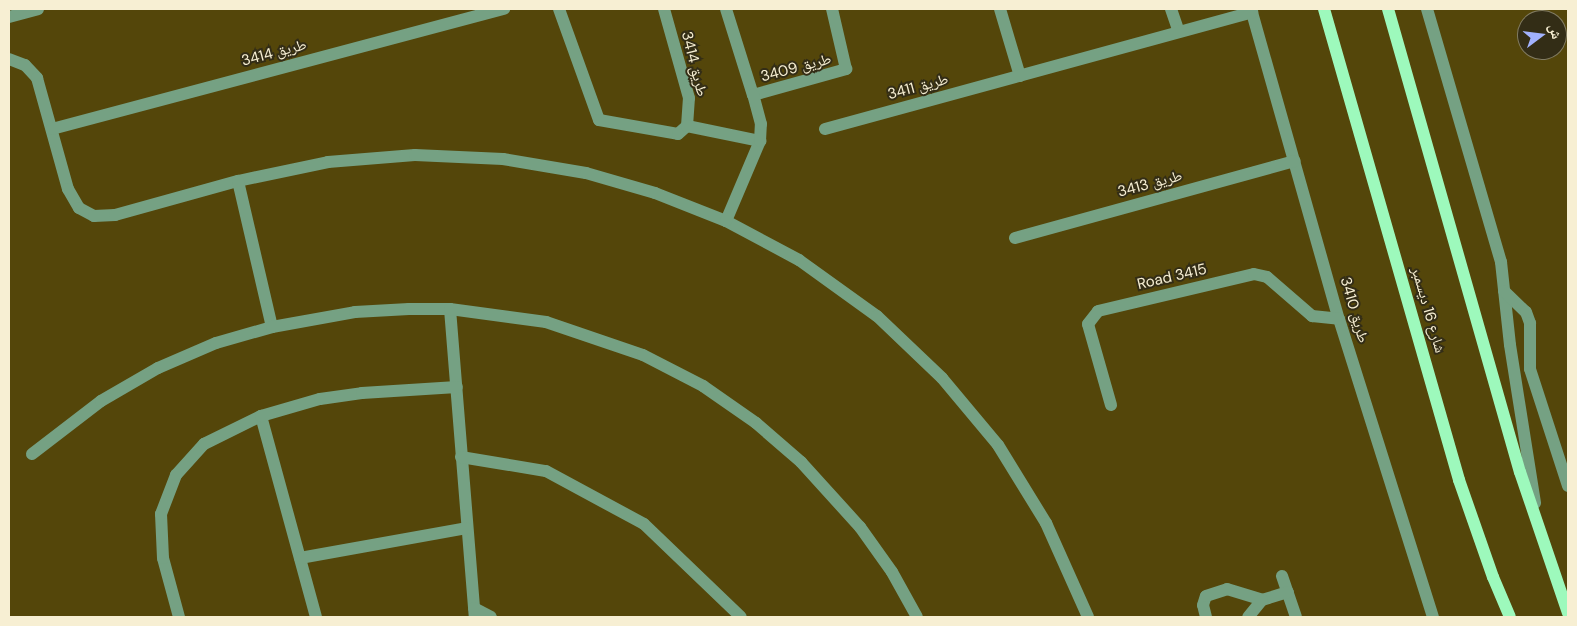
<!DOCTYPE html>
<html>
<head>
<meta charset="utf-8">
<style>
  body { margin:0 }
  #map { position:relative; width:1577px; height:626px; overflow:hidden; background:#54460a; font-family:"DM Sans","Noto Naskh Arabic",sans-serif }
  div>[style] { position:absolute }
  .minor>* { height:12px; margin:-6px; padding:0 6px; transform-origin:6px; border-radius:6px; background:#75a183 }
  .major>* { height:12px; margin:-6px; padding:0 6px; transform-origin:6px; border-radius:6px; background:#9df9bc }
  span { translate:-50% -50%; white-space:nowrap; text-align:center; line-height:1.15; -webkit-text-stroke:4px #332d16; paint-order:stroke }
  .street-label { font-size:15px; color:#f7efd3 }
  .frame { position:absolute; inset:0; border:10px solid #f7efd3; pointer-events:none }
  .north { position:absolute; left:1517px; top:10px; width:50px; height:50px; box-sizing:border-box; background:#332d16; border:1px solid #817b62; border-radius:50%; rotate:75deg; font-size:14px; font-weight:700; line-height:20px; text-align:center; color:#f7efd3 }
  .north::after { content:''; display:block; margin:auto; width:18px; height:22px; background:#a2b2fd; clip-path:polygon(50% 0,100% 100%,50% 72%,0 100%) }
</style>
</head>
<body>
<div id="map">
  <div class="minor">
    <i style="left:559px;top:9px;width:118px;rotate:70.2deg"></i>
    <i style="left:599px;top:120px;width:80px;rotate:10deg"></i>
    <i style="left:678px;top:134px;width:12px;rotate:-42deg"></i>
    <i style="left:687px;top:126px;width:28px;rotate:-86deg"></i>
    <i style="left:689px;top:98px;width:92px;rotate:-105.7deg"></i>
    <i style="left:726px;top:9px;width:90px;rotate:72.6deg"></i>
    <i style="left:753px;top:95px;width:97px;rotate:-15.6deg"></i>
    <i style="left:846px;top:69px;width:62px;rotate:-103.1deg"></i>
    <i style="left:1000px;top:9px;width:70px;rotate:73.4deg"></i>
    <i style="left:1171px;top:9px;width:24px;rotate:71deg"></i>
    <i style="left:1251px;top:9px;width:322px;rotate:74.2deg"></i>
    <i style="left:1339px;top:319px;width:312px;rotate:72.5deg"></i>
    <i style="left:1427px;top:9px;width:264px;rotate:73.7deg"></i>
    <i style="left:1501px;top:262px;width:83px;rotate:83.8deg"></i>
    <i style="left:1510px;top:345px;width:160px;rotate:81deg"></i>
    <i style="left:9px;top:17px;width:30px;rotate:-15deg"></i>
    <i style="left:9px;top:59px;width:17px;rotate:21deg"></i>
    <i style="left:25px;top:65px;width:18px;rotate:47deg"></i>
    <i style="left:37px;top:78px;width:115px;rotate:74.4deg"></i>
    <i style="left:68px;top:189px;width:22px;rotate:60deg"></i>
    <i style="left:79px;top:208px;width:17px;rotate:28deg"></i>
    <i style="left:94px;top:216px;width:21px;rotate:-3deg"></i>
    <i style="left:115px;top:215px;width:128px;rotate:-15.5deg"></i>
    <i style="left:238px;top:181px;width:92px;rotate:-11.9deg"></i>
    <i style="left:328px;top:162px;width:87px;rotate:-4.6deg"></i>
    <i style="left:415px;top:155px;width:88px;rotate:2.6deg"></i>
    <i style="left:503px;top:159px;width:84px;rotate:9.6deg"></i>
    <i style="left:586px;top:173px;width:72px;rotate:16.2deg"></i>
    <i style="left:655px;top:193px;width:76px;rotate:21.5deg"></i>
    <i style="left:726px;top:221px;width:83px;rotate:28.1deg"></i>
    <i style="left:799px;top:260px;width:96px;rotate:35.7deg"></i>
    <i style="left:877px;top:316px;width:90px;rotate:43.6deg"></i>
    <i style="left:942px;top:378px;width:87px;rotate:50.1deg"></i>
    <i style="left:998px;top:445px;width:92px;rotate:58.4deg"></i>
    <i style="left:1046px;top:523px;width:103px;rotate:65.9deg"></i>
    <i style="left:687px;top:126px;width:75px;rotate:11.6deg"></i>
    <i style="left:52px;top:129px;width:468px;rotate:-14.9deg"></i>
    <i style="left:825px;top:129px;width:443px;rotate:-15.3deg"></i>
    <i style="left:238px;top:181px;width:150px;rotate:76.9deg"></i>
    <i style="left:726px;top:221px;width:87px;rotate:-67deg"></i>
    <i style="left:760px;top:141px;width:17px;rotate:-87deg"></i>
    <i style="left:761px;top:124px;width:30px;rotate:-105deg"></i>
    <i style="left:1015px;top:238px;width:290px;rotate:-15.4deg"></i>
    <i style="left:1504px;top:291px;width:30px;rotate:44deg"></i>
    <i style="left:1526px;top:312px;width:12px;rotate:70deg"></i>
    <i style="left:1530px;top:323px;width:46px;rotate:90deg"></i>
    <i style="left:1530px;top:369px;width:123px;rotate:72deg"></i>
    <i style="left:450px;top:309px;width:309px;rotate:85.4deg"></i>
    <i style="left:1111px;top:405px;width:84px;rotate:-105.9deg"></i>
    <i style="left:1088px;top:324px;width:16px;rotate:-52deg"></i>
    <i style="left:1098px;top:311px;width:160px;rotate:-13.3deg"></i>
    <i style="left:1254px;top:274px;width:13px;rotate:13deg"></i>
    <i style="left:1267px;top:277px;width:60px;rotate:40.9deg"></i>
    <i style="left:1312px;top:316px;width:27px;rotate:6deg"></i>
    <i style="left:261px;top:416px;width:208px;rotate:74.7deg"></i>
    <i style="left:32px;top:454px;width:87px;rotate:-37.5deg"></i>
    <i style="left:101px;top:401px;width:66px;rotate:-30.1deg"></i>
    <i style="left:158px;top:368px;width:63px;rotate:-23.3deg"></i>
    <i style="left:216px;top:343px;width:58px;rotate:-15.9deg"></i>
    <i style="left:272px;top:327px;width:84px;rotate:-10.2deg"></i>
    <i style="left:355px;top:312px;width:54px;rotate:-3.2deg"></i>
    <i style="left:409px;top:309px;width:41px"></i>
    <i style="left:450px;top:309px;width:97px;rotate:7.7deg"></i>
    <i style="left:546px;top:322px;width:102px;rotate:18.8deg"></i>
    <i style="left:643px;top:355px;width:68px;rotate:27.3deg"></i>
    <i style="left:703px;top:386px;width:65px;rotate:34.9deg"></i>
    <i style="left:756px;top:423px;width:60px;rotate:40.9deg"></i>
    <i style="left:801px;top:462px;width:88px;rotate:47.8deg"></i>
    <i style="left:860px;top:527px;width:55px;rotate:54.6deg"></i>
    <i style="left:892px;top:572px;width:51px;rotate:60.9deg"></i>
    <i style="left:461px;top:457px;width:86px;rotate:9.4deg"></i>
    <i style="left:546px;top:471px;width:111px;rotate:28.4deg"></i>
    <i style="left:644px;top:524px;width:134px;rotate:43.8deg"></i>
    <i style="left:300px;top:558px;width:169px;rotate:-10.2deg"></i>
    <i style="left:1282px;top:576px;width:43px;rotate:71.1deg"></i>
    <i style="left:1262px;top:600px;width:27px;rotate:-17deg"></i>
    <i style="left:474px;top:608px;width:19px;rotate:28deg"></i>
    <i style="left:179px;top:617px;width:61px;rotate:-105.2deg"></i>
    <i style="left:163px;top:558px;width:44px;rotate:-92.6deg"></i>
    <i style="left:161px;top:514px;width:42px;rotate:-69deg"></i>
    <i style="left:176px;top:475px;width:42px;rotate:-47.9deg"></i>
    <i style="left:204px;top:444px;width:64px;rotate:-26.2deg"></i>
    <i style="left:261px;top:416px;width:61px;rotate:-16.1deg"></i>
    <i style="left:320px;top:399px;width:42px;rotate:-8.1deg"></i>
    <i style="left:362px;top:393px;width:95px;rotate:-3.6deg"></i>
    <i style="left:1206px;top:617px;width:12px;rotate:-104deg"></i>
    <i style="left:1203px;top:605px;width:9px;rotate:-72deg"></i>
    <i style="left:1206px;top:596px;width:22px;rotate:-18deg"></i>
    <i style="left:1227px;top:589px;width:37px;rotate:17deg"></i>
    <i style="left:1262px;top:600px;width:22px;rotate:129deg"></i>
  </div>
  <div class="major">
    <i style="left:1324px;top:9px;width:490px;rotate:74deg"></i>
    <i style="left:1459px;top:480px;width:103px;rotate:70.7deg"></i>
    <i style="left:1493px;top:577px;width:43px;rotate:67deg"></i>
    <i style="left:1388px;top:9px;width:481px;rotate:74.1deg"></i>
    <i style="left:1520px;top:472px;width:149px;rotate:71.2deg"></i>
  </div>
  <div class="street-label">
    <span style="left:274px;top:53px;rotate:-15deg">طريق 3414</span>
    <span style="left:694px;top:64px;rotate:76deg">طريق 3414</span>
    <span style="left:796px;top:68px;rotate:-15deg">طريق 3409</span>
    <span style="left:918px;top:87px;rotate:-15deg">طريق 3411</span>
    <span style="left:1150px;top:184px;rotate:-15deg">طريق 3413</span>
    <span style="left:1172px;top:277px;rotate:-13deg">Road 3415</span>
    <span style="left:1354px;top:310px;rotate:74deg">طريق 3410</span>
    <span style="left:1428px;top:310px;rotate:74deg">شارع 16 ديسمبر</span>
  </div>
  <div class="frame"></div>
  <div class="north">ش</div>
</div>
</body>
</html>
